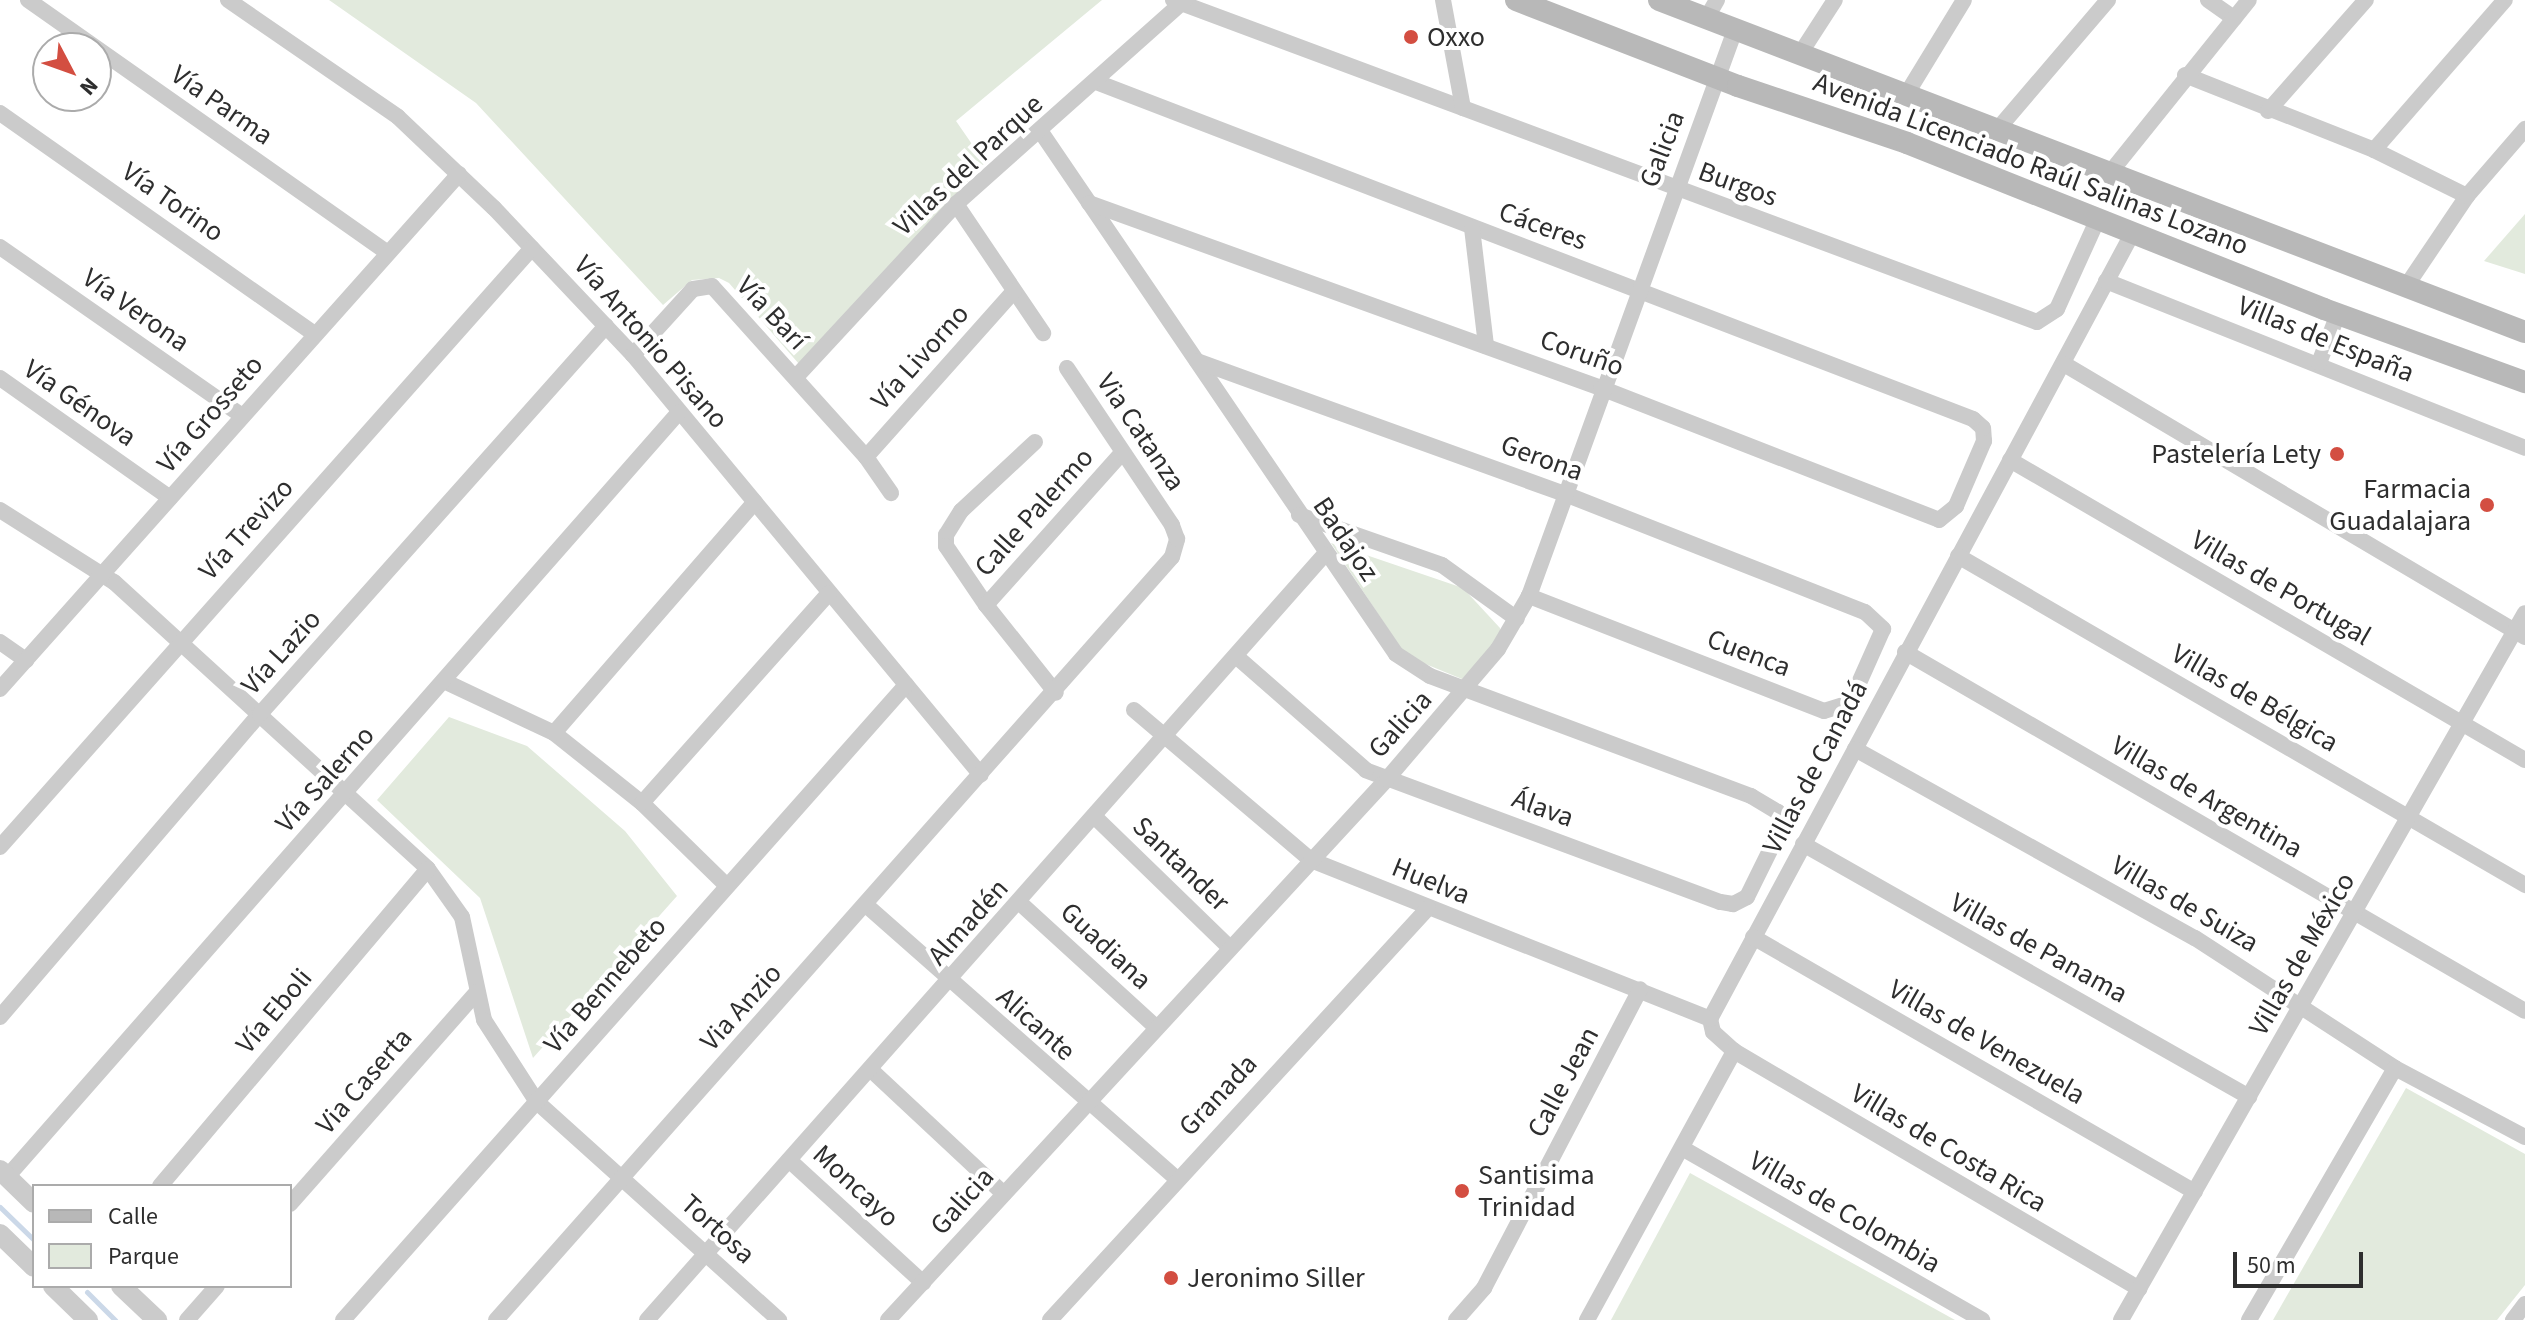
<!DOCTYPE html>
<meta charset="utf-8">
<style>
body{margin:0}
#map{position:relative;width:2525px;height:1320px;overflow:hidden;background:#fff;font-family:"Source Sans 3",sans-serif}
div>[style]{position:absolute}
.green>*{inset:0;background:#e2eadd}
.stream>*{height:5px;margin:-2.5px;padding:0 2.5px;transform-origin:2.5px;border-radius:2.5px;background:#cbd8e8}
.minor>*{height:16px;margin:-8px;padding:0 8px;transform-origin:8px;border-radius:8px;background:#cbcbcb}
.tertiary>*{height:20px;margin:-10px;padding:0 10px;transform-origin:10px;border-radius:10px;background:#cbcbcb}
.secondary>*{height:22px;margin:-11px;padding:0 11px;transform-origin:11px;border-radius:11px;background:#b8b8b8}
.dots>*{width:22px;height:22px;translate:-50% -50%;box-sizing:border-box;border:4px solid #fff;border-radius:50%}
span{translate:-50% -50%;white-space:nowrap;text-align:center;line-height:1.15;-webkit-text-stroke:8px #fff;paint-order:stroke}
.poi-label{font-size:28px;color:#2e2e2e}
.left{translate:0 -50%;text-align:left}
.right{translate:-100% -50%;text-align:right}
.street-label{font-size:28px;color:#2e2e2e}
.legend{position:absolute;left:32px;top:1184px;width:260px;height:104px;box-sizing:border-box;background:#fff;border:2px solid #ababab;margin:0;padding:10px 14px;list-style:none;font-size:24px;color:#2e2e2e}
.legend li{display:flex;align-items:center;gap:16px;height:40px}
.legend b{width:40px;border:2px solid #ababab}
.north{position:absolute;left:32px;top:32px;width:80px;height:80px;box-sizing:border-box;background:#fff;border:2px solid #ababab;border-radius:50%;rotate:131deg;font-size:22px;font-weight:700;line-height:32px;text-align:center;color:#2e2e2e}
.north::after{content:'';display:block;margin:auto;width:28px;height:36px;background:#d34e41;clip-path:polygon(50% 0,100% 100%,50% 72%,0 100%)}
.scale{position:absolute;left:2233px;top:1252px;width:130px;height:36px;box-sizing:border-box;border:4px solid #2e2e2e;border-top:0;padding-left:10px;font-size:24px;line-height:28px;white-space:nowrap;color:#2e2e2e;-webkit-text-stroke:6px #fff;paint-order:stroke}
</style>
<div id="map">
<div class="green">
<div style="clip-path:polygon(329px 0,1102px 0,956px 121px,985px 163px,799px 364px,729px 283px,719px 278px,692px 280px,663px 305px,476px 103px)"></div>
<div style="clip-path:polygon(2525px 214px,2525px 274px,2484px 261px)"></div>
<div style="clip-path:polygon(1331px 543px,1463px 588px,1500px 628px,1501px 637px,1462px 679px,1406px 656px)"></div>
<div style="clip-path:polygon(449px 717px,527px 746px,625px 831px,677px 896px,533px 1058px,480px 898px,377px 800px)"></div>
<div style="clip-path:polygon(2406px 1088px,2525px 1154px,2525px 1285px,2497px 1320px,2273px 1320px)"></div>
<div style="clip-path:polygon(1690px 1173px,1955px 1320px,1611px 1320px)"></div>
</div>
<div class="stream">
<div style="left:0;top:1207px;width:47px;rotate:44.1deg"></div>
<div style="left:87px;top:1292px;width:40px;rotate:45deg"></div>
</div>
<div class="minor">
<div style="left:28px;top:0;width:439px;rotate:35.1deg"></div>
<div style="left:228px;top:0;width:206px;rotate:34.5deg"></div>
<div style="left:398px;top:117px;width:132px;rotate:43.5deg"></div>
<div style="left:494px;top:208px;width:202px;rotate:46.6deg"></div>
<div style="left:633px;top:355px;width:545px;rotate:50.36deg"></div>
<div style="left:1173px;top:0;width:922px;rotate:20.44deg"></div>
<div style="left:2037px;top:322px;width:24px;rotate:-33deg"></div>
<div style="left:2057px;top:309px;width:97px;rotate:-65.6deg"></div>
<div style="left:1443px;top:0;width:110px;rotate:79.5deg"></div>
<div style="left:2208px;top:0;width:32px;rotate:35deg"></div>
<div style="left:1706px;top:19px;width:22px;rotate:-60deg"></div>
<div style="left:1800px;top:54px;width:64px;rotate:-57.1deg"></div>
<div style="left:2185px;top:75px;width:203px;rotate:21.6deg"></div>
<div style="left:2374px;top:150px;width:104px;rotate:26.3deg"></div>
<div style="left:1906px;top:95px;width:111px;rotate:-58.6deg"></div>
<div style="left:2268px;top:111px;width:148px;rotate:-48.6deg"></div>
<div style="left:0;top:113px;width:385px;rotate:35.1deg"></div>
<div style="left:1997px;top:130px;width:171px;rotate:-49.5deg"></div>
<div style="left:1041px;top:132px;width:631px;rotate:55.78deg"></div>
<div style="left:1396px;top:654px;width:40px;rotate:32.9deg"></div>
<div style="left:1430px;top:676px;width:343px;rotate:20.5deg"></div>
<div style="left:1751px;top:796px;width:31px;rotate:31deg"></div>
<div style="left:1778px;top:812px;width:16px;rotate:79deg"></div>
<div style="left:1781px;top:828px;width:77px;rotate:116.2deg"></div>
<div style="left:1747px;top:897px;width:16px;rotate:153deg"></div>
<div style="left:1733px;top:904px;width:13px;rotate:-171deg"></div>
<div style="left:1720px;top:902px;width:378px;rotate:-159.6deg"></div>
<div style="left:1366px;top:770px;width:173px;rotate:-138.8deg"></div>
<div style="left:2374px;top:150px;width:199px;rotate:-48.9deg"></div>
<div style="left:2109px;top:174px;width:223px;rotate:-51.2deg"></div>
<div style="left:1089px;top:203px;width:544px;rotate:19.87deg"></div>
<div style="left:1601px;top:388px;width:363px;rotate:21.3deg"></div>
<div style="left:1939px;top:520px;width:22px;rotate:-39deg"></div>
<div style="left:1956px;top:506px;width:71px;rotate:-66.7deg"></div>
<div style="left:1984px;top:441px;width:13px;rotate:-94deg"></div>
<div style="left:1983px;top:428px;width:13px;rotate:-138deg"></div>
<div style="left:1973px;top:419px;width:940px;rotate:-158.98deg"></div>
<div style="left:956px;top:204px;width:156px;rotate:56deg"></div>
<div style="left:1472px;top:228px;width:119px;rotate:83.2deg"></div>
<div style="left:2132px;top:234px;width:891px;rotate:118.26deg"></div>
<div style="left:1710px;top:1019px;width:13px;rotate:77deg"></div>
<div style="left:1713px;top:1032px;width:28px;rotate:42deg"></div>
<div style="left:1734px;top:1051px;width:470px;rotate:30.4deg"></div>
<div style="left:0;top:247px;width:295px;rotate:34.9deg"></div>
<div style="left:2106px;top:281px;width:451px;rotate:21.7deg"></div>
<div style="left:2405px;top:288px;width:111px;rotate:-56deg"></div>
<div style="left:2467px;top:196px;width:89px;rotate:-49.1deg"></div>
<div style="left:633px;top:355px;width:89px;rotate:-47.7deg"></div>
<div style="left:693px;top:289px;width:19px;rotate:-9deg"></div>
<div style="left:712px;top:286px;width:230px;rotate:48deg"></div>
<div style="left:866px;top:457px;width:44px;rotate:55.2deg"></div>
<div style="left:1197px;top:361px;width:391px;rotate:19.9deg"></div>
<div style="left:1565px;top:494px;width:322px;rotate:21.5deg"></div>
<div style="left:1865px;top:612px;width:25px;rotate:43deg"></div>
<div style="left:1883px;top:629px;width:81px;rotate:114deg"></div>
<div style="left:1850px;top:703px;width:27px;rotate:163deg"></div>
<div style="left:1824px;top:711px;width:317px;rotate:-158.7deg"></div>
<div style="left:2319px;top:363px;width:53px;rotate:-68.8deg"></div>
<div style="left:2064px;top:364px;width:536px;rotate:30.63deg"></div>
<div style="left:796px;top:377px;width:236px;rotate:-47.2deg"></div>
<div style="left:956px;top:204px;width:307px;rotate:-41.7deg"></div>
<div style="left:0;top:378px;width:208px;rotate:35.2deg"></div>
<div style="left:1035px;top:442px;width:101px;rotate:137deg"></div>
<div style="left:961px;top:511px;width:28px;rotate:122deg"></div>
<div style="left:946px;top:535px;width:11px;rotate:90deg"></div>
<div style="left:946px;top:546px;width:71px;rotate:55.9deg"></div>
<div style="left:986px;top:605px;width:112px;rotate:51.5deg"></div>
<div style="left:866px;top:457px;width:222px;rotate:-48.3deg"></div>
<div style="left:2010px;top:460px;width:596px;rotate:30.22deg"></div>
<div style="left:0;top:510px;width:135px;rotate:32.3deg"></div>
<div style="left:114px;top:582px;width:425px;rotate:42.4deg"></div>
<div style="left:428px;top:869px;width:59px;rotate:54.7deg"></div>
<div style="left:462px;top:917px;width:105px;rotate:77.9deg"></div>
<div style="left:484px;top:1020px;width:98px;rotate:57.1deg"></div>
<div style="left:537px;top:1102px;width:326px;rotate:42deg"></div>
<div style="left:1299px;top:515px;width:151px;rotate:19.3deg"></div>
<div style="left:1442px;top:565px;width:92px;rotate:35.8deg"></div>
<div style="left:1958px;top:556px;width:656px;rotate:30.12deg"></div>
<div style="left:986px;top:605px;width:204px;rotate:-48.2deg"></div>
<div style="left:0;top:642px;width:32px;rotate:35deg"></div>
<div style="left:1905px;top:652px;width:716px;rotate:30.07deg"></div>
<div style="left:446px;top:682px;width:119px;rotate:25.3deg"></div>
<div style="left:554px;top:733px;width:112px;rotate:38.5deg"></div>
<div style="left:642px;top:803px;width:119px;rotate:44.3deg"></div>
<div style="left:0;top:689px;width:690px;rotate:-48.29deg"></div>
<div style="left:1134px;top:710px;width:232px;rotate:40.3deg"></div>
<div style="left:1311px;top:860px;width:430px;rotate:21.7deg"></div>
<div style="left:554px;top:733px;width:306px;rotate:-49deg"></div>
<div style="left:1855px;top:749px;width:389px;rotate:29.1deg"></div>
<div style="left:2195px;top:938px;width:239px;rotate:33deg"></div>
<div style="left:2395px;top:1068px;width:147px;rotate:28deg"></div>
<div style="left:642px;top:803px;width:281px;rotate:-48.3deg"></div>
<div style="left:1096px;top:818px;width:187px;rotate:44.1deg"></div>
<div style="left:1803px;top:844px;width:513px;rotate:29.56deg"></div>
<div style="left:0;top:847px;width:801px;rotate:-48.39deg"></div>
<div style="left:1020px;top:903px;width:185px;rotate:42.4deg"></div>
<div style="left:866px;top:905px;width:413px;rotate:41.4deg"></div>
<div style="left:1753px;top:937px;width:510px;rotate:29.98deg"></div>
<div style="left:0;top:1017px;width:399px;rotate:-49.4deg"></div>
<div style="left:260px;top:714px;width:520px;rotate:-48.27deg"></div>
<div style="left:870px;top:1069px;width:183px;rotate:43deg"></div>
<div style="left:1682px;top:1148px;width:346px;rotate:29.8deg"></div>
<div style="left:789px;top:1160px;width:182px;rotate:42.5deg"></div>
<div style="left:7px;top:1177px;width:1018px;rotate:-48.7deg"></div>
<div style="left:160px;top:1186px;width:415px;rotate:-49.8deg"></div>
<div style="left:290px;top:1204px;width:283px;rotate:-48.6deg"></div>
<div style="left:187px;top:1320px;width:45px;rotate:-48.6deg"></div>
<div style="left:343px;top:1320px;width:849px;rotate:-48.44deg"></div>
<div style="left:496px;top:1320px;width:1019px;rotate:-48.46deg"></div>
<div style="left:1172px;top:557px;width:19px;rotate:-74deg"></div>
<div style="left:1177px;top:539px;width:15px;rotate:-110deg"></div>
<div style="left:1172px;top:525px;width:189px;rotate:-123.8deg"></div>
<div style="left:647px;top:1320px;width:1022px;rotate:-48.49deg"></div>
<div style="left:888px;top:1320px;width:736px;rotate:-47.31deg"></div>
<div style="left:1387px;top:779px;width:171px;rotate:-49.5deg"></div>
<div style="left:1498px;top:649px;width:61px;rotate:-59.7deg"></div>
<div style="left:1529px;top:596px;width:602px;rotate:-70deg"></div>
<div style="left:1050px;top:1320px;width:559px;rotate:-47.46deg"></div>
<div style="left:1456px;top:1320px;width:43px;rotate:-48.8deg"></div>
<div style="left:1484px;top:1288px;width:337px;rotate:-62.4deg"></div>
<div style="left:1587px;top:1320px;width:307px;rotate:-61.3deg"></div>
<div style="left:2121px;top:1320px;width:814px;rotate:-60.26deg"></div>
<div style="left:2249px;top:1320px;width:291px;rotate:-59.9deg"></div>
<div style="left:2513px;top:1320px;width:20px;rotate:-53deg"></div>
</div>
<div class="tertiary">
<div style="left:0;top:1170px;width:47px;rotate:44.1deg"></div>
<div style="left:0;top:1234px;width:47px;rotate:44.1deg"></div>
<div style="left:53px;top:1286px;width:49px;rotate:44.2deg"></div>
<div style="left:121px;top:1286px;width:50px;rotate:43.4deg"></div>
</div>
<div class="secondary">
<div style="left:1516px;top:0;width:238px;rotate:21.2deg"></div>
<div style="left:1738px;top:86px;width:178px;rotate:18.6deg"></div>
<div style="left:1907px;top:143px;width:449px;rotate:21.7deg"></div>
<div style="left:2324px;top:309px;width:214px;rotate:20deg"></div>
<div style="left:1659px;top:0;width:927px;rotate:20.98deg"></div>
</div>
<div class="dots">
<div style="left:1411px;top:37px;background:#d34e41"></div>
<div style="left:2337px;top:454px;background:#d34e41"></div>
<div style="left:2487px;top:505px;background:#d34e41"></div>
<div style="left:1462px;top:1191px;background:#d34e41"></div>
<div style="left:1171px;top:1278px;background:#d34e41"></div>
</div>
<div class="poi-label">
<span class="left" style="left:1427px;top:37px">Oxxo</span>
<span class="right" style="left:2321px;top:454px">Pastelería Lety</span>
<span class="right" style="left:2471px;top:505px">Farmacia<br>Guadalajara</span>
<span class="left" style="left:1478px;top:1191px">Santisima<br>Trinidad</span>
<span class="left" style="left:1187px;top:1278px">Jeronimo Siller</span>
</div>
<div class="street-label">
<span style="left:222px;top:105px;rotate:35deg">Vía Parma</span>
<span style="left:1662px;top:149px;rotate:-69deg">Galicia</span>
<span style="left:2031px;top:164px;rotate:21deg">Avenida Licenciado Raúl Salinas Lozano</span>
<span style="left:968px;top:165px;rotate:-43deg">Villas del Parque</span>
<span style="left:1738px;top:184px;rotate:20deg">Burgos</span>
<span style="left:173px;top:202px;rotate:35deg">Vía Torino</span>
<span style="left:1543px;top:226px;rotate:20deg">Cáceres</span>
<span style="left:136px;top:310px;rotate:35deg">Vía Verona</span>
<span style="left:772px;top:313px;rotate:47deg">Vía Barí</span>
<span style="left:2326px;top:339px;rotate:22deg">Villas de España</span>
<span style="left:651px;top:342px;rotate:49deg">Vía Antonio Pisano</span>
<span style="left:1582px;top:353px;rotate:20deg">Coruño</span>
<span style="left:920px;top:357px;rotate:-48deg">Vía Livorno</span>
<span style="left:80px;top:403px;rotate:35deg">Vía Génova</span>
<span style="left:210px;top:414px;rotate:-49deg">Vía Grosseto</span>
<span style="left:1141px;top:432px;rotate:56deg">Via Catanza</span>
<span style="left:1542px;top:458px;rotate:20deg">Gerona</span>
<span style="left:1034px;top:512px;rotate:-48deg">Calle Palermo</span>
<span style="left:246px;top:529px;rotate:-48deg">Vía Trevizo</span>
<span style="left:1346px;top:539px;rotate:56deg">Badajoz</span>
<span style="left:2281px;top:588px;rotate:30deg">Villas de Portugal</span>
<span style="left:281px;top:652px;rotate:-48deg">Vía Lazio</span>
<span style="left:1749px;top:653px;rotate:21deg">Cuenca</span>
<span style="left:2255px;top:698px;rotate:30deg">Villas de Bélgica</span>
<span style="left:1400px;top:724px;rotate:-48deg">Galicia</span>
<span style="left:1815px;top:767px;rotate:-62deg">Villas de Canadá</span>
<span style="left:325px;top:779px;rotate:-48deg">Vía Salerno</span>
<span style="left:2207px;top:797px;rotate:30deg">Villas de Argentina</span>
<span style="left:1543px;top:808px;rotate:20deg">Álava</span>
<span style="left:1181px;top:864px;rotate:44deg">Santander</span>
<span style="left:1431px;top:881px;rotate:22deg">Huelva</span>
<span style="left:2185px;top:904px;rotate:30deg">Villas de Suiza</span>
<span style="left:968px;top:922px;rotate:-48deg">Almadén</span>
<span style="left:1106px;top:946px;rotate:43deg">Guadiana</span>
<span style="left:2039px;top:948px;rotate:29deg">Villas de Panama</span>
<span style="left:2302px;top:954px;rotate:-60deg">Villas de México</span>
<span style="left:605px;top:985px;rotate:-49deg">Vía Bennebeto</span>
<span style="left:741px;top:1007px;rotate:-48deg">Via Anzio</span>
<span style="left:274px;top:1011px;rotate:-50deg">Vía Eboli</span>
<span style="left:1036px;top:1024px;rotate:42deg">Alicante</span>
<span style="left:1987px;top:1042px;rotate:30deg">Villas de Venezuela</span>
<span style="left:364px;top:1081px;rotate:-49deg">Via Caserta</span>
<span style="left:1563px;top:1082px;rotate:-62deg">Calle Jean</span>
<span style="left:1218px;top:1095px;rotate:-47deg">Granada</span>
<span style="left:1949px;top:1148px;rotate:31deg">Villas de Costa Rica</span>
<span style="left:856px;top:1186px;rotate:43deg">Moncayo</span>
<span style="left:962px;top:1201px;rotate:-48deg">Galicia</span>
<span style="left:1845px;top:1212px;rotate:30deg">Villas de Colombia</span>
<span style="left:718px;top:1229px;rotate:42deg">Tortosa</span>
</div>
<ul class="legend">
<li><b style="height:10px;background:#b8b8b8"></b>Calle</li>
<li><b style="height:22px;background:#e2eadd"></b>Parque</li>
</ul>
<div class="north">N</div>
<div class="scale">50 m</div>
</div>
